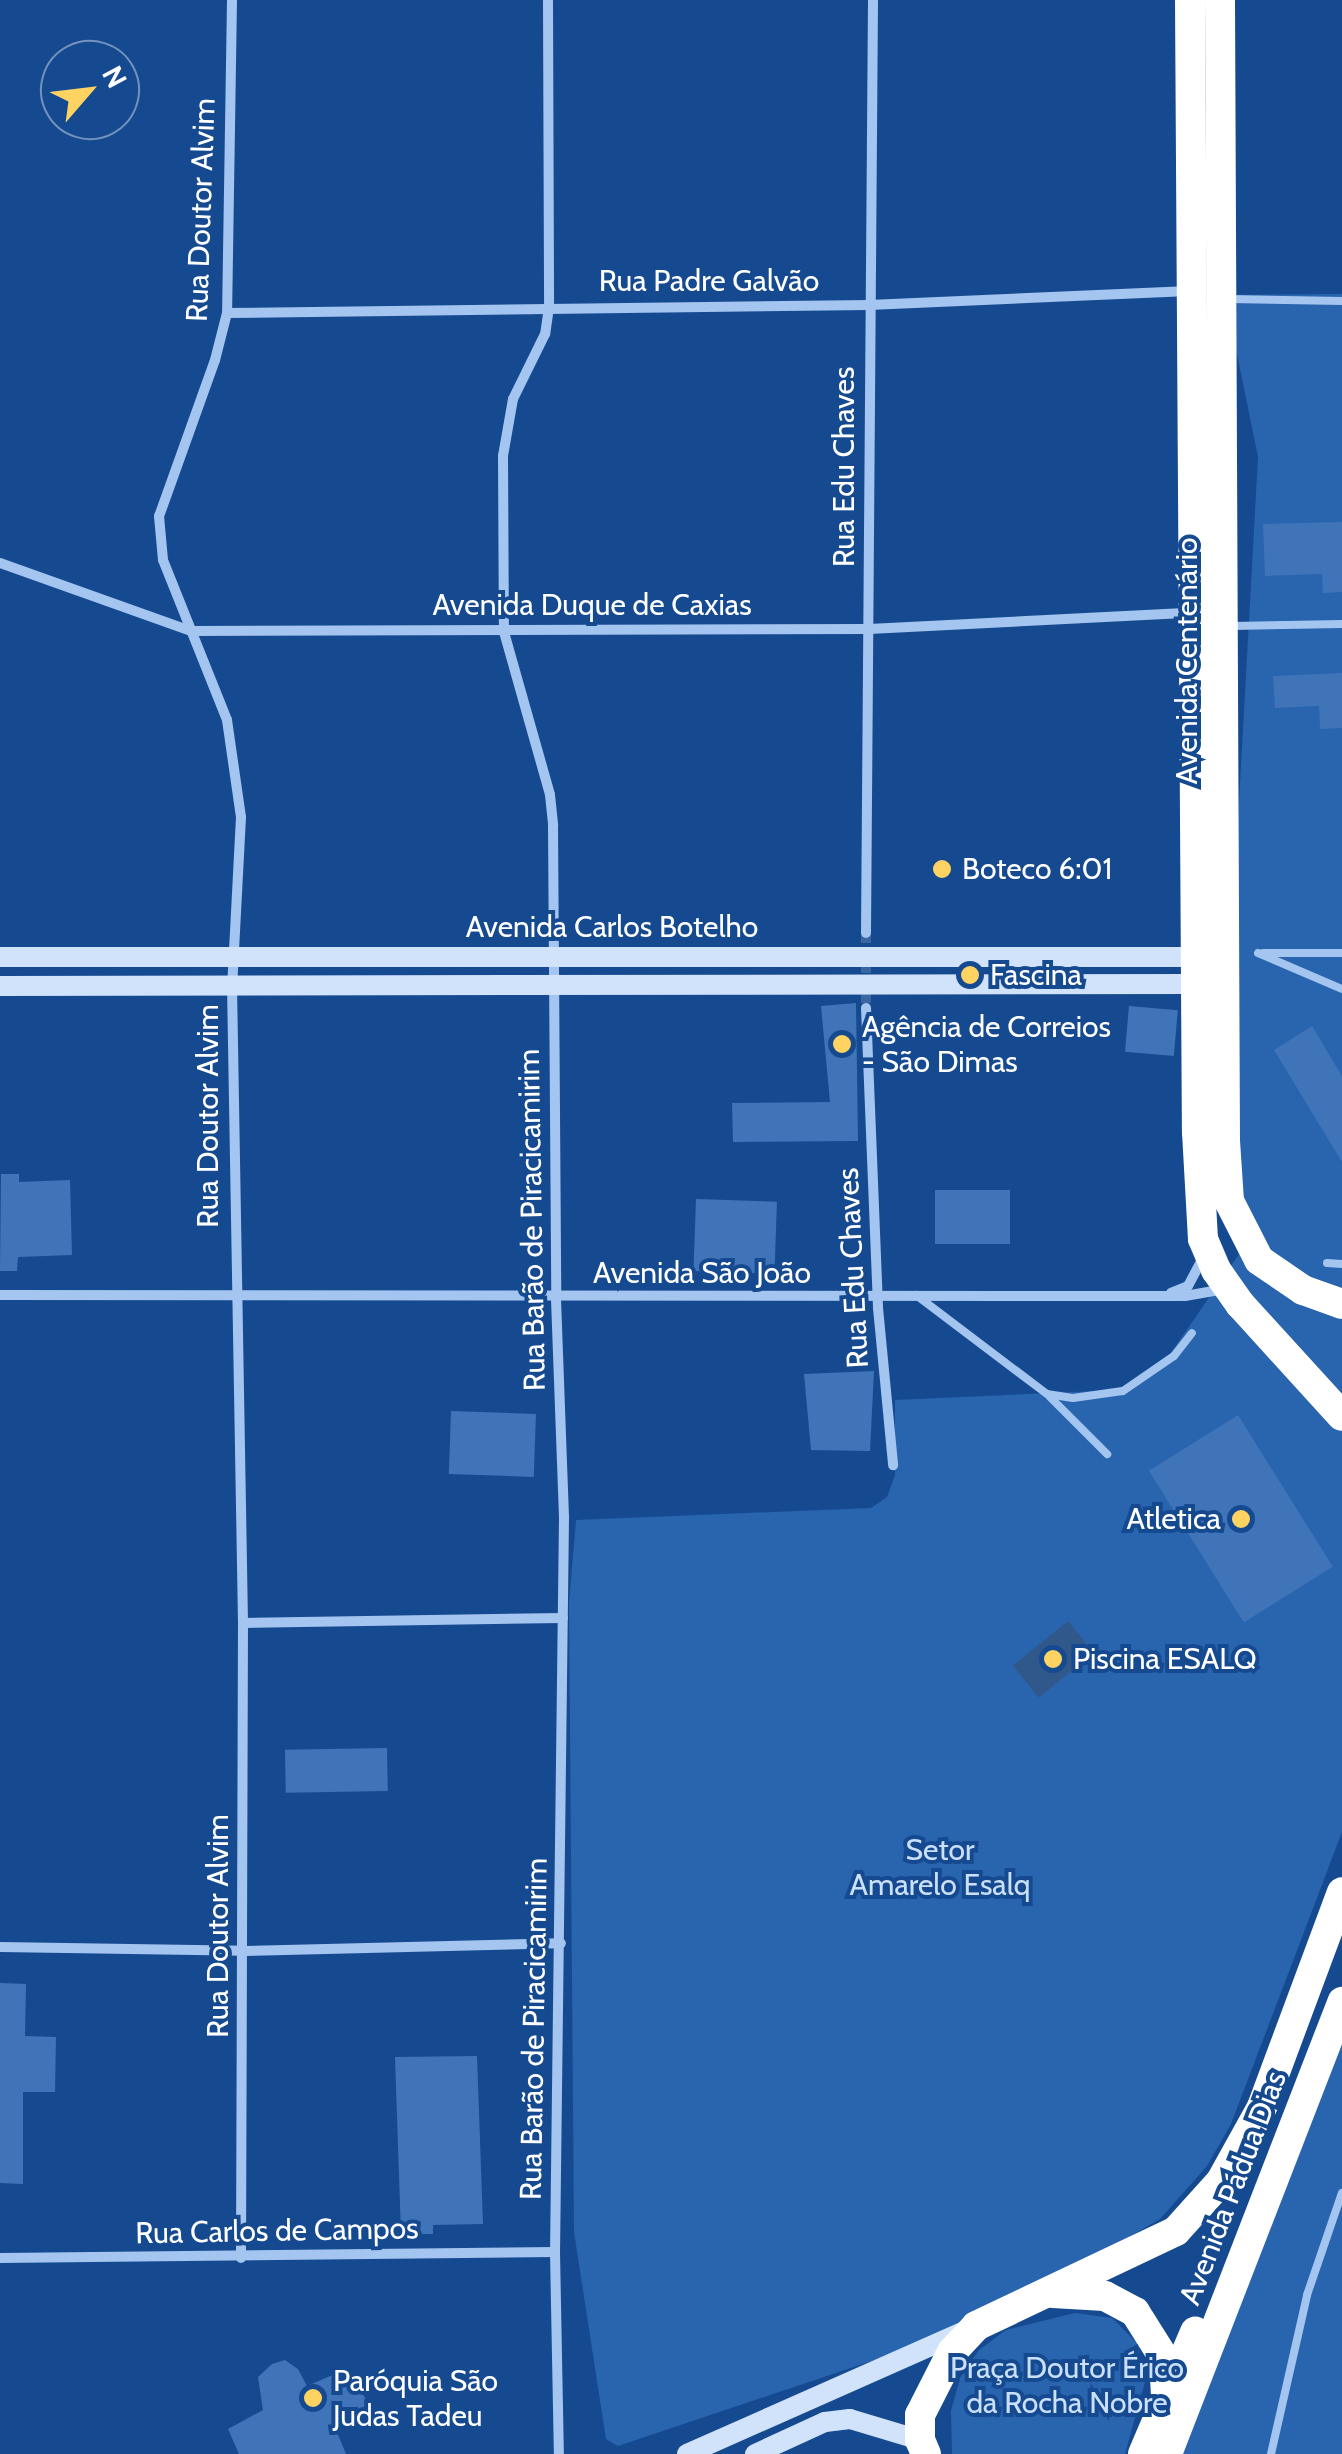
<!DOCTYPE html>
<meta charset="utf-8">
<style>
body{margin:0}
#map{position:relative;width:1342px;height:2454px;overflow:hidden;background:#164a90;font-family:Cabin,sans-serif}
div>[style]{position:absolute}
.green>*{inset:0;background:#2964ae}
.water>*{inset:0;background:#31588b;transform-origin:0 0}
.building>*{inset:0;background:#3f74b9;transform-origin:0 0}
.street-tunnel>*{height:10px;margin-top:-5px;transform-origin:0;background:repeating-linear-gradient(90deg,#3965a1 0 10px,transparent 0 15px)}
.lane>*{height:8px;margin:-4px;padding:0 4px;transform-origin:4px;border-radius:4px;background:#a3c5f0}
.street>*{height:10px;margin:-5px;padding:0 5px;transform-origin:5px;border-radius:5px;background:#a3c5f0}
.secondary>*{height:20px;margin:-10px;padding:0 10px;transform-origin:10px;border-radius:10px;background:#d1e3fb}
.highway>*{height:30px;margin:-15px;padding:0 15px;transform-origin:15px;border-radius:15px;background:#fff}
.dots>*{width:28px;height:28px;translate:-50% -50%;box-sizing:border-box;border:5px solid #164a90;border-radius:50%}
span{translate:-50% -50%;white-space:nowrap;text-align:center;line-height:1.15;-webkit-text-stroke:8px #164a90;paint-order:stroke}
.street-label{font-size:30px;color:#fff}
.poi-label{font-size:30px;color:#fff}
.left{translate:0 -50%;text-align:left}
.right{translate:-100% -50%;text-align:right}
.park-label{font-size:30px;color:#cae0fb}
.north{position:absolute;left:40px;top:40px;width:100px;height:100px;box-sizing:border-box;background:#164a90;border:2px solid #7392bc;border-radius:50%;rotate:62deg;font-size:28px;font-weight:700;line-height:40px;text-align:center;color:#fff}
.north::after{content:'';display:block;margin:auto;width:35px;height:45px;background:#ffd362;clip-path:polygon(50% 0,100% 100%,50% 72%,0 100%)}
</style>
<div id="map">
<div class="green">
<div style="clip-path:polygon(1342px 294px,1342px 1832px,1231px 2124px,1207px 2166px,1160px 2219px,976px 2326px,618px 2446px,606px 2439px,574px 2232px,569px 1603px,576px 1520px,871px 1508px,887px 1497px,895px 1475px,895px 1400px,1120px 1390px,1168px 1357px,1246px 1244px,1238px 1227px,1232px 929px,1258px 457px,1225px 295px)"></div>
<div style="clip-path:polygon(1342px 2011px,1342px 2454px,1169px 2454px)"></div>
<div style="clip-path:polygon(1075px 2313px,1112px 2318px,1137px 2343px,1145px 2382px,1125px 2454px,952px 2454px,951px 2411px,960px 2378px,979px 2350px,1006px 2330px)"></div>
</div>
<div class="water">
<div style="left:1068px;top:1621px;width:41px;height:71px;rotate:51deg"></div>
</div>
<div class="building">
<div style="clip-path:polygon(1342px 522px,1342px 592px,1323px 593px,1322px 574px,1265px 576px,1263px 524px)"></div>
<div style="clip-path:polygon(1342px 673px,1342px 728px,1320px 729px,1319px 706px,1275px 708px,1273px 676px)"></div>
<div style="clip-path:polygon(856px 1003px,858px 1141px,733px 1142px,732px 1103px,830px 1102px,821px 1006px)"></div>
<div style="left:1129px;top:1006px;width:49px;height:46px;rotate:5deg"></div>
<div style="clip-path:polygon(1312px 1026px,1342px 1076px,1342px 1162px,1274px 1050px)"></div>
<div style="clip-path:polygon(1px 1174px,19px 1174px,19px 1182px,70px 1180px,72px 1255px,18px 1257px,17px 1271px,0 1271px)"></div>
<div style="left:935px;top:1190px;width:75px;height:54px"></div>
<div style="left:696px;top:1199px;width:81px;height:72px;rotate:2deg"></div>
<div style="clip-path:polygon(874px 1371px,870px 1451px,811px 1450px,804px 1374px)"></div>
<div style="left:451px;top:1411px;width:85px;height:63px;rotate:2deg"></div>
<div style="left:1238px;top:1415px;width:179px;height:105px;rotate:58deg"></div>
<div style="left:387px;top:1748px;width:43px;height:102px;rotate:89deg"></div>
<div style="clip-path:polygon(0 1983px,26px 1984px,25px 2036px,56px 2037px,55px 2092px,23px 2092px,23px 2184px,0 2183px)"></div>
<div style="clip-path:polygon(477px 2056px,483px 2224px,433px 2225px,433px 2234px,401px 2234px,395px 2057px)"></div>
<div style="clip-path:polygon(285px 2360px,298px 2369px,307px 2386px,349px 2368px,371px 2409px,336px 2430px,346px 2454px,239px 2454px,228px 2429px,263px 2410px,258px 2377px,272px 2364px)"></div>
</div>
<div class="street-tunnel">
<div style="left:866px;top:933px;width:75px;rotate:90deg"></div>
</div>
<div class="lane">
<div style="left:1229px;top:299px;width:113px;rotate:1deg"></div>
<div style="left:1232px;top:626px;width:110px;rotate:-1deg"></div>
<div style="left:1258px;top:953px;width:91px;rotate:23.2deg"></div>
<div style="left:1263px;top:953px;width:79px"></div>
<div style="left:1327px;top:1263px;width:15px;rotate:4deg"></div>
<div style="left:916px;top:1295px;width:164px;rotate:37.1deg"></div>
<div style="left:1047px;top:1394px;width:26px;rotate:9deg"></div>
<div style="left:1073px;top:1398px;width:50px;rotate:-8deg"></div>
<div style="left:1123px;top:1391px;width:62px;rotate:-34.5deg"></div>
<div style="left:1174px;top:1356px;width:29px;rotate:-52deg"></div>
<div style="left:1050px;top:1397px;width:81px;rotate:45deg"></div>
<div style="left:1271px;top:2454px;width:163px;rotate:-77.2deg"></div>
<div style="left:1307px;top:2295px;width:108px;rotate:-71.1deg"></div>
</div>
<div class="street">
<div style="left:232px;top:0;width:313px;rotate:90.9deg"></div>
<div style="left:227px;top:313px;width:49px;rotate:104.3deg"></div>
<div style="left:215px;top:360px;width:166px;rotate:109.7deg"></div>
<div style="left:159px;top:516px;width:44px;rotate:84.8deg"></div>
<div style="left:163px;top:560px;width:172px;rotate:68.2deg"></div>
<div style="left:227px;top:720px;width:98px;rotate:81.8deg"></div>
<div style="left:241px;top:817px;width:169px;rotate:93deg"></div>
<div style="left:232px;top:986px;width:637px;rotate:89.01deg"></div>
<div style="left:243px;top:1623px;width:635px;rotate:90.18deg"></div>
<div style="left:548px;top:0;width:307px;rotate:89.8deg"></div>
<div style="left:549px;top:307px;width:27px;rotate:98deg"></div>
<div style="left:545px;top:334px;width:72px;rotate:116.2deg"></div>
<div style="left:513px;top:399px;width:58px;rotate:100deg"></div>
<div style="left:503px;top:456px;width:176px;rotate:89.7deg"></div>
<div style="left:504px;top:632px;width:169px;rotate:74.2deg"></div>
<div style="left:550px;top:795px;width:31px;rotate:84deg"></div>
<div style="left:553px;top:826px;width:473px;rotate:89.6deg"></div>
<div style="left:556px;top:1299px;width:218px;rotate:87.9deg"></div>
<div style="left:564px;top:1517px;width:735px;rotate:90.7deg"></div>
<div style="left:555px;top:2252px;width:202px;rotate:88.9deg"></div>
<div style="left:227px;top:313px;width:642px;rotate:-0.71deg"></div>
<div style="left:869px;top:305px;width:321px;rotate:-2.5deg"></div>
<div style="left:0;top:563px;width:203px;rotate:19.6deg"></div>
<div style="left:191px;top:631px;width:678px;rotate:-0.17deg"></div>
<div style="left:869px;top:629px;width:321px;rotate:-2.9deg"></div>
<div style="left:866px;top:933px;width:933px;rotate:-89.57deg"></div>
<div style="left:866px;top:1008px;width:300px;rotate:87.7deg"></div>
<div style="left:878px;top:1308px;width:158px;rotate:84.5deg"></div>
<div style="left:1171px;top:1293px;width:18px;rotate:-22deg"></div>
<div style="left:1188px;top:1286px;width:34px;rotate:-62deg"></div>
<div style="left:0;top:1295px;width:1185px;rotate:0.05deg"></div>
<div style="left:1185px;top:1296px;width:39px;rotate:-10deg"></div>
<div style="left:243px;top:1623px;width:320px;rotate:-0.9deg"></div>
<div style="left:0;top:1947px;width:244px;rotate:0.9deg"></div>
<div style="left:244px;top:1951px;width:317px;rotate:-1.4deg"></div>
<div style="left:0;top:2258px;width:555px;rotate:-0.62deg"></div>
</div>
<div class="secondary">
<div style="left:0;top:957px;width:1208px"></div>
<div style="left:0;top:986px;width:1196px;rotate:-0.1deg"></div>
<div style="left:687px;top:2454px;width:304px;rotate:-23.9deg"></div>
<div style="left:755px;top:2454px;width:77px;rotate:-24.6deg"></div>
<div style="left:825px;top:2422px;width:25px;rotate:-7deg"></div>
<div style="left:850px;top:2419px;width:73px;rotate:16.7deg"></div>
</div>
<div class="highway">
<div style="left:1190px;top:0;width:1132px;rotate:89.65deg"></div>
<div style="left:1197px;top:1132px;width:107px;rotate:86.8deg"></div>
<div style="left:1203px;top:1239px;width:34px;rotate:67deg"></div>
<div style="left:1216px;top:1270px;width:42px;rotate:54.8deg"></div>
<div style="left:1240px;top:1304px;width:151px;rotate:47.7deg"></div>
<div style="left:1220px;top:0;width:1141px;rotate:89.75deg"></div>
<div style="left:1225px;top:1141px;width:60px;rotate:86.2deg"></div>
<div style="left:1229px;top:1201px;width:66px;rotate:63deg"></div>
<div style="left:1259px;top:1260px;width:53px;rotate:34.3deg"></div>
<div style="left:1303px;top:1290px;width:41px;rotate:19.7deg"></div>
<div style="left:1053px;top:2293px;width:52px;rotate:3.3deg"></div>
<div style="left:1105px;top:2296px;width:34px;rotate:28deg"></div>
<div style="left:1135px;top:2312px;width:54px;rotate:57.8deg"></div>
<div style="left:1164px;top:2358px;width:37px;rotate:87deg"></div>
<div style="left:926px;top:2454px;width:15px;rotate:-113deg"></div>
<div style="left:920px;top:2440px;width:25px;rotate:-90deg"></div>
<div style="left:920px;top:2415px;width:71px;rotate:-63.1deg"></div>
<div style="left:952px;top:2352px;width:35px;rotate:-47deg"></div>
<div style="left:976px;top:2326px;width:221px;rotate:-25.4deg"></div>
<div style="left:1176px;top:2231px;width:67px;rotate:-48deg"></div>
<div style="left:1221px;top:2181px;width:85px;rotate:-61deg"></div>
<div style="left:1262px;top:2107px;width:229px;rotate:-69.6deg"></div>
<div style="left:1143px;top:2454px;width:133px;rotate:-66.9deg"></div>
<div style="left:1167px;top:2454px;width:485px;rotate:-68.8deg"></div>
</div>
<div class="dots">
<div style="left:942px;top:869px;background:#ffd362"></div>
<div style="left:970px;top:975px;background:#ffd362"></div>
<div style="left:842px;top:1044px;background:#ffd362"></div>
<div style="left:1241px;top:1519px;background:#ffd362"></div>
<div style="left:1053px;top:1659px;background:#ffd362"></div>
<div style="left:313px;top:2398px;background:#ffd362"></div>
</div>
<div class="street-label">
<span style="left:201px;top:210px;rotate:-88deg">Rua Doutor Alvim</span>
<span style="left:709px;top:281px">Rua Padre Galvão</span>
<span style="left:844px;top:467px;rotate:-90deg">Rua Edu Chaves</span>
<span style="left:592px;top:605px">Avenida Duque de Caxias</span>
<span style="left:1187px;top:661px;rotate:-90deg">Avenida Centenário</span>
<span style="left:612px;top:927px">Avenida Carlos Botelho</span>
<span style="left:208px;top:1116px;rotate:-90deg">Rua Doutor Alvim</span>
<span style="left:532px;top:1220px;rotate:-91deg">Rua Barão de Piracicamirim</span>
<span style="left:853px;top:1268px;rotate:-93deg">Rua Edu Chaves</span>
<span style="left:702px;top:1273px">Avenida São João</span>
<span style="left:218px;top:1926px;rotate:-90deg">Rua Doutor Alvim</span>
<span style="left:534px;top:2029px;rotate:-89deg">Rua Barão de Piracicamirim</span>
<span style="left:1233px;top:2188px;rotate:-69deg">Avenida Pádua Dias</span>
<span style="left:277px;top:2231px;rotate:-1deg">Rua Carlos de Campos</span>
</div>
<div class="poi-label">
<span class="left" style="left:962px;top:869px">Boteco 6:01</span>
<span class="left" style="left:990px;top:975px">Fascina</span>
<span class="left" style="left:862px;top:1044px">Agência de Correios<br>- São Dimas</span>
<span class="right" style="left:1221px;top:1519px">Atletica</span>
<span class="left" style="left:1073px;top:1659px">Piscina ESALQ</span>
<span class="left" style="left:333px;top:2398px">Paróquia São<br>Judas Tadeu</span>
</div>
<div class="park-label">
<span style="left:940px;top:1867px">Setor<br>Amarelo Esalq</span>
<span style="left:1067px;top:2385px">Praça Doutor Érico<br>da Rocha Nobre</span>
</div>
<div class="north">N</div>
</div>
